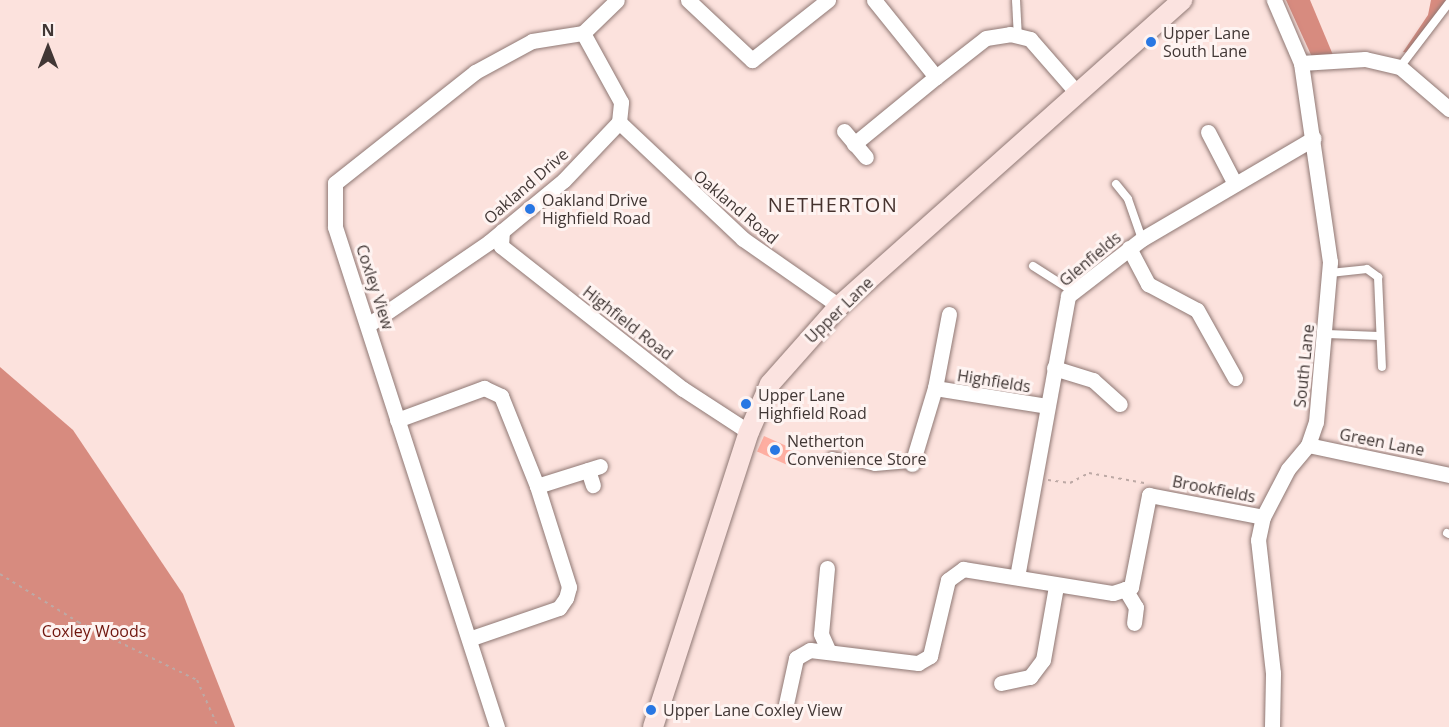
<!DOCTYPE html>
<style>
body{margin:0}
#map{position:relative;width:1449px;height:727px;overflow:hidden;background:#fce2dd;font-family:"Open Sans",sans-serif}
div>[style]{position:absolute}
.forest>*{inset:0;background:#d78b7f}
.building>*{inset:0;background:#feaea1;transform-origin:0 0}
.path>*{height:2px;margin-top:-1px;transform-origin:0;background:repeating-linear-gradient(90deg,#bda9a5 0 3px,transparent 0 7.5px)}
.roads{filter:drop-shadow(0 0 2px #8f7874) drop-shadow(0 0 2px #8f7874)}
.lane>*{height:8px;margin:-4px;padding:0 4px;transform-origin:4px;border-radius:4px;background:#fff}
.street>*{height:15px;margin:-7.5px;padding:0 7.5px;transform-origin:7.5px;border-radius:7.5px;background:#fff}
.secondary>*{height:20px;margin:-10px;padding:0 10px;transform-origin:10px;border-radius:10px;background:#fbe3e0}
.dots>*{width:16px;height:16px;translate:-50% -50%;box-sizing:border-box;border:3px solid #fef3f1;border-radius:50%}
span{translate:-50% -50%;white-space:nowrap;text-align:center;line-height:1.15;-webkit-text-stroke:6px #fef3f1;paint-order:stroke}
.poi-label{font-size:16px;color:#413735}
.left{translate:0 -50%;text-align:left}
.street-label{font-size:16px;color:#413735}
.park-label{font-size:16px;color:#70160e}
.quarter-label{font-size:20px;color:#45322e;letter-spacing:1.5px}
.north{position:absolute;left:18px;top:18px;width:60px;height:60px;-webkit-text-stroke:4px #fef3f1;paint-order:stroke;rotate:0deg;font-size:16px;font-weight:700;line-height:24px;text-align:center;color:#413735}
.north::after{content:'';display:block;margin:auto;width:21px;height:27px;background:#413735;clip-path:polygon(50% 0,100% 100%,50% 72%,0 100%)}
</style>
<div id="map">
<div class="forest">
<div style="clip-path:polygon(1286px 0,1310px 0,1333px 55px,1312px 57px)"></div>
<div style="clip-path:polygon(1431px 0,1449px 0,1409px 53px,1403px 52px,1428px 15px)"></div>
<div style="clip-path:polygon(0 367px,73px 430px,183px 594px,235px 727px,0 727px)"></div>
</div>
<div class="building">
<div style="left:764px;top:436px;width:32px;height:17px;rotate:24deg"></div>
</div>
<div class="path">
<div style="left:1048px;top:480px;width:22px;rotate:8deg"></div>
<div style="left:1070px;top:483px;width:21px;rotate:-28deg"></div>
<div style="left:1089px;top:473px;width:56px;rotate:10.3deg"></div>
<div style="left:0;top:574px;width:92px;rotate:31.6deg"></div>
<div style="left:78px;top:622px;width:132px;rotate:26deg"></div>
<div style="left:197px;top:680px;width:51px;rotate:65.9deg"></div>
</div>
<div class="roads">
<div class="lane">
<div style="left:1016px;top:0;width:36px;rotate:87deg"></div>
<div style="left:1400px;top:67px;width:81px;rotate:-52.6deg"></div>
<div style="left:1116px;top:184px;width:19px;rotate:51deg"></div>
<div style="left:1128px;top:199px;width:42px;rotate:70.7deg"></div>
<div style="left:1033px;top:266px;width:49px;rotate:32.4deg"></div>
<div style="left:1330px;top:273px;width:37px;rotate:-6deg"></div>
<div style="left:1367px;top:269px;width:14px;rotate:36deg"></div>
<div style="left:1378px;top:277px;width:90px;rotate:87.5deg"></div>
<div style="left:1327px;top:334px;width:52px;rotate:2.2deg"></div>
<div style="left:832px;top:456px;width:44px;rotate:14.3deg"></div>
<div style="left:875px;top:467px;width:37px;rotate:-5deg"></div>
<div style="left:1447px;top:533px;width:2px;rotate:27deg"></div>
</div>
<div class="street">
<div style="left:688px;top:0;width:88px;rotate:43.2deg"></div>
<div style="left:752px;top:60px;width:97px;rotate:-38.3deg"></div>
<div style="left:874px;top:0;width:99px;rotate:51.2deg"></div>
<div style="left:936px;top:77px;width:63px;rotate:-38deg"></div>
<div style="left:986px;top:38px;width:24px;rotate:-9deg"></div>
<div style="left:1010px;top:34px;width:21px;rotate:14deg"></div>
<div style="left:1030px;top:39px;width:73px;rotate:48.9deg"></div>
<div style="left:1301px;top:63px;width:64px;rotate:-3.6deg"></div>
<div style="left:1365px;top:59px;width:36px;rotate:13deg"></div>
<div style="left:1400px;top:67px;width:65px;rotate:40.6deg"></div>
<div style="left:619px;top:122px;width:170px;rotate:43.3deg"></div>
<div style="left:743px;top:239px;width:117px;rotate:34.9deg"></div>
<div style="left:844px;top:131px;width:34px;rotate:50deg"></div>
<div style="left:1208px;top:132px;width:56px;rotate:62.5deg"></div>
<div style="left:854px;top:144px;width:106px;rotate:-39.3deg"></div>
<div style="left:502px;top:231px;width:15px;rotate:94deg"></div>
<div style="left:501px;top:246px;width:231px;rotate:38.2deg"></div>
<div style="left:683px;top:389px;width:79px;rotate:33.1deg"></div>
<div style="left:1129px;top:248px;width:41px;rotate:62.2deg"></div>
<div style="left:1148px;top:284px;width:55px;rotate:28deg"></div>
<div style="left:1197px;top:310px;width:78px;rotate:60.8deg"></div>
<div style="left:949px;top:314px;width:75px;rotate:100.7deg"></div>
<div style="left:935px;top:388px;width:113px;rotate:9.1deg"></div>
<div style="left:368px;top:325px;width:147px;rotate:-34.4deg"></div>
<div style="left:489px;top:242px;width:97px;rotate:-39.6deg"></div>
<div style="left:564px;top:180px;width:80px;rotate:-46.5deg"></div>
<div style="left:619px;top:122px;width:20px;rotate:-84deg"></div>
<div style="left:621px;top:102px;width:79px;rotate:-118.8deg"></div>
<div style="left:1054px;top:368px;width:41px;rotate:17.1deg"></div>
<div style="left:1093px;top:380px;width:36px;rotate:42deg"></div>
<div style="left:397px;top:420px;width:93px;rotate:-20.2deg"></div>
<div style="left:484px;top:388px;width:19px;rotate:25deg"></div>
<div style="left:501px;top:396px;width:97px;rotate:68.2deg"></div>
<div style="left:537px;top:486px;width:106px;rotate:72.4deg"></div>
<div style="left:569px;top:587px;width:11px;rotate:105deg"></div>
<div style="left:566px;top:598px;width:12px;rotate:125deg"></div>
<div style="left:559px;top:608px;width:95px;rotate:161deg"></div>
<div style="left:1308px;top:445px;width:144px;rotate:12deg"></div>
<div style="left:912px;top:464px;width:79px;rotate:-73.2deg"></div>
<div style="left:588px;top:470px;width:16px;rotate:72deg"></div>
<div style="left:537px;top:486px;width:66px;rotate:-17.6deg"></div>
<div style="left:827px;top:568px;width:66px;rotate:95.2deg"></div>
<div style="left:821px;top:634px;width:17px;rotate:66deg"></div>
<div style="left:1017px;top:577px;width:286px;rotate:-79.7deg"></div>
<div style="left:1068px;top:296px;width:93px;rotate:-37.6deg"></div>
<div style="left:1142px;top:239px;width:199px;rotate:-30.4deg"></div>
<div style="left:1125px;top:589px;width:21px;rotate:59deg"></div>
<div style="left:1136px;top:607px;width:16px;rotate:97deg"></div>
<div style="left:1001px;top:683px;width:30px;rotate:-12deg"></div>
<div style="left:1030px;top:677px;width:21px;rotate:-53deg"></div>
<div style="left:1043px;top:660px;width:75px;rotate:-80deg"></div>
<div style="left:786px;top:704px;width:47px;rotate:-77.7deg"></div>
<div style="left:796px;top:658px;width:16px;rotate:-30deg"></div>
<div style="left:810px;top:650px;width:109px;rotate:6.9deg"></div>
<div style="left:918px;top:663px;width:14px;rotate:-30deg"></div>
<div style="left:930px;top:656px;width:78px;rotate:-76.7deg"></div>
<div style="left:948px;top:580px;width:19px;rotate:-36deg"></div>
<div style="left:963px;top:569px;width:152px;rotate:9.1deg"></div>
<div style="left:1113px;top:593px;width:19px;rotate:-18deg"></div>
<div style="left:1131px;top:587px;width:94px;rotate:-78.9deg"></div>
<div style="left:1149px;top:495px;width:116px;rotate:10.9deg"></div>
<div style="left:497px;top:727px;width:526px;rotate:-107.95deg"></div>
<div style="left:335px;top:227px;width:44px;rotate:-90deg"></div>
<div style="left:335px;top:183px;width:179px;rotate:-38.4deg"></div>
<div style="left:475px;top:72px;width:65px;rotate:-28.5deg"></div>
<div style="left:532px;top:41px;width:52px;rotate:-8.9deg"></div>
<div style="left:583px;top:33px;width:47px;rotate:-44.1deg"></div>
<div style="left:1272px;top:727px;width:54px;rotate:-88.9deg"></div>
<div style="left:1273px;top:673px;width:134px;rotate:-96.4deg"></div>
<div style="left:1258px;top:540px;width:24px;rotate:-78deg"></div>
<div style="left:1263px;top:517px;width:54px;rotate:-62.5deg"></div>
<div style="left:1288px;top:469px;width:31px;rotate:-50deg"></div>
<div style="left:1308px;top:445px;width:24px;rotate:-71deg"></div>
<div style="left:1316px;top:422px;width:161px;rotate:-85deg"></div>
<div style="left:1330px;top:262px;width:201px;rotate:-98.3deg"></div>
<div style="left:1301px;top:63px;width:69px;rotate:-113.2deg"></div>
</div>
<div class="secondary">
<div style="left:653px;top:727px;width:310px;rotate:-72deg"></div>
<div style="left:749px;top:432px;width:52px;rotate:-66.4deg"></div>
<div style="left:770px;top:384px;width:104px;rotate:-48.5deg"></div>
<div style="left:839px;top:306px;width:460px;rotate:-41.7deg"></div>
</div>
</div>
<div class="dots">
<div style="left:1151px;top:42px;background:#2877e3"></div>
<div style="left:530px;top:209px;background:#2877e3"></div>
<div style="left:746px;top:404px;background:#2877e3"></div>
<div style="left:775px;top:450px;background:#2877e3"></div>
<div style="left:651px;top:710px;background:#2877e3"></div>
</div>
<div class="poi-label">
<span class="left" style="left:1163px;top:42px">Upper Lane<br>South Lane</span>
<span class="left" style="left:542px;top:209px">Oakland Drive<br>Highfield Road</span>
<span class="left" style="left:758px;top:404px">Upper Lane<br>Highfield Road</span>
<span class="left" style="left:787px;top:450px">Netherton<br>Convenience Store</span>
<span class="left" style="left:663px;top:710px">Upper Lane Coxley View</span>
</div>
<div class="street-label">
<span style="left:526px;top:186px;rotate:-41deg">Oakland Drive</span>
<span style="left:736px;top:207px;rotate:40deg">Oakland Road</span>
<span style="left:1090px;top:259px;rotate:-40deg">Glenfields</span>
<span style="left:375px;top:287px;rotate:72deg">Coxley View</span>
<span style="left:839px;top:310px;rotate:-44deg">Upper Lane</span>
<span style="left:628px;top:323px;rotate:38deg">Highfield Road</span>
<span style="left:1304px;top:366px;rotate:-84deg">South Lane</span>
<span style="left:994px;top:381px;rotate:9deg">Highfields</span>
<span style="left:1382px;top:442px;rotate:11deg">Green Lane</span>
<span style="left:1214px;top:489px;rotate:11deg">Brookfields</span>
</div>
<div class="park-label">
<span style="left:94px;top:631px">Coxley Woods</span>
</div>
<div class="quarter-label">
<span style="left:833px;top:204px">NETHERTON</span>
</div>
<div class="north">N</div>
</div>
